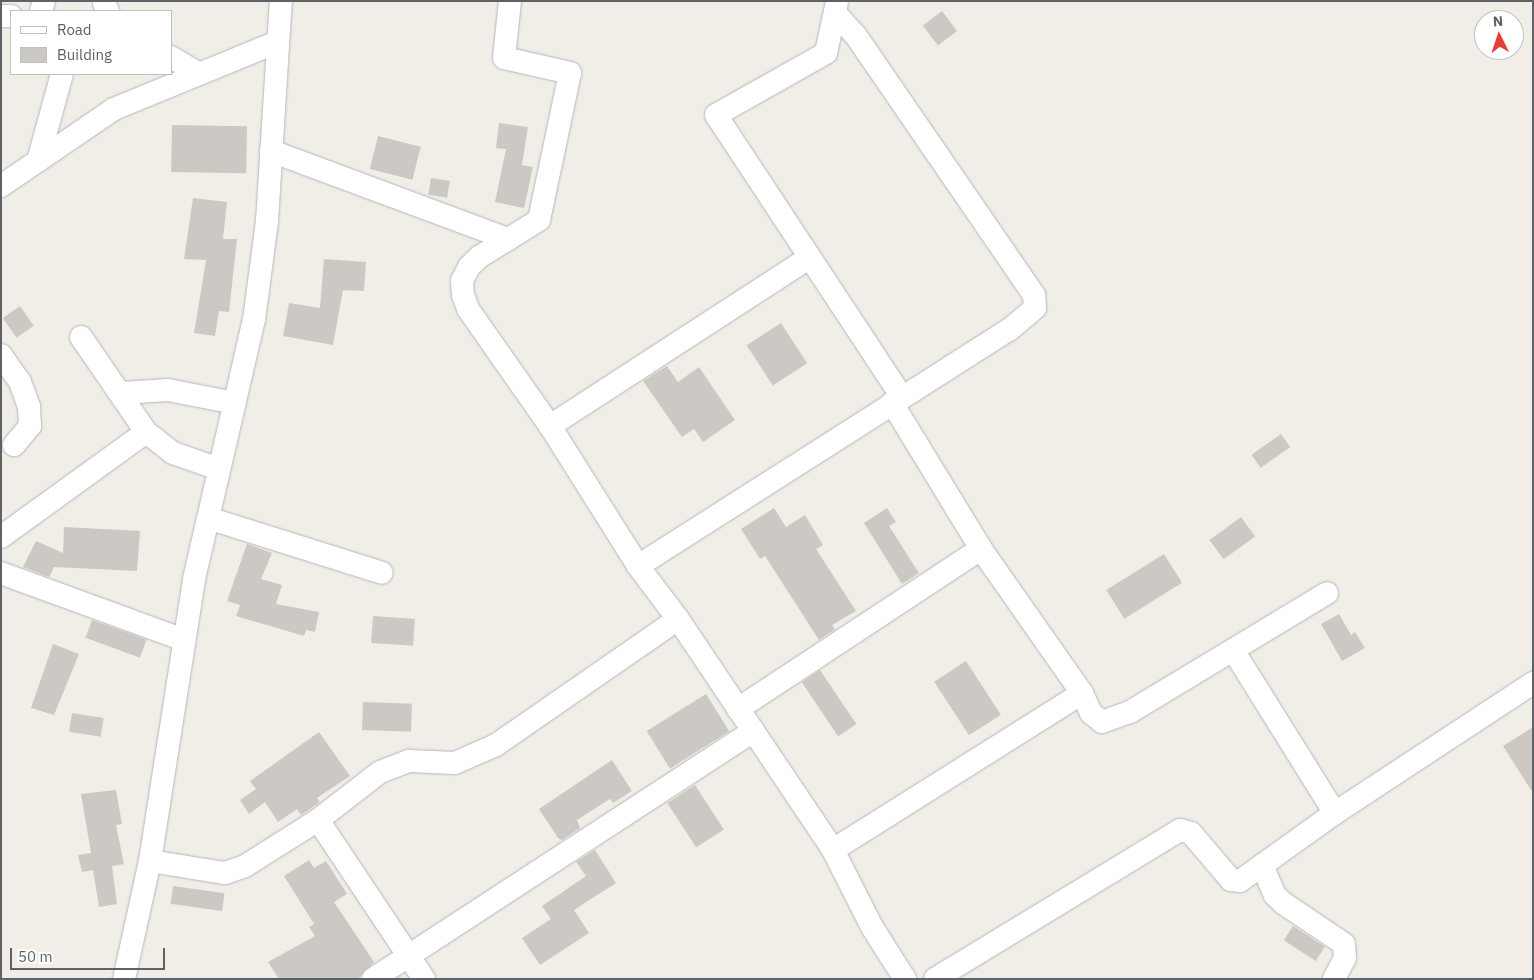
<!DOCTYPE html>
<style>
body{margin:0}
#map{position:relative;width:1534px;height:980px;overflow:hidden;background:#f0eee7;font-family:"IBM Plex Sans",sans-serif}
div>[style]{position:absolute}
.building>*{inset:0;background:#ccc9c4;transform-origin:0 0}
.roads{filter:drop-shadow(0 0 1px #b4b7bb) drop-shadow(0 0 1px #b4b7bb)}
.minor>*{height:22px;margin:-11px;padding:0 11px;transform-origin:11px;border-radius:11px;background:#fff}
span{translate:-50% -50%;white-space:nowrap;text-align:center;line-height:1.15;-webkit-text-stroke:4px #fff;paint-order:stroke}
.frame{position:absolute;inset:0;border:2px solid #5e6267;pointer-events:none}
.legend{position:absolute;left:10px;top:10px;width:162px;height:65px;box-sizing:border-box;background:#fff;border:1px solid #bfc0c2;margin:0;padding:6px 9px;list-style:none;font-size:15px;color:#5e6267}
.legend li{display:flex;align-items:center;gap:10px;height:25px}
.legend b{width:25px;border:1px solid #bfc0c2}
.north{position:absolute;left:1474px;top:10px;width:50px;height:50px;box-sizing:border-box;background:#fff;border:1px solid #bfc0c2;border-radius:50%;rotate:356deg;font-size:14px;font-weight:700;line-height:20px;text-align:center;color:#5e6267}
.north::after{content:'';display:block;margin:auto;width:18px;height:22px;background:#eb3d33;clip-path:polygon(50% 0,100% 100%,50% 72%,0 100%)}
.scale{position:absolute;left:10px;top:948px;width:155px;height:22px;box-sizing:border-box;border:2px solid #5e6267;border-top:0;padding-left:6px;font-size:15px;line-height:18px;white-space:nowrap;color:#5e6267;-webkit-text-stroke:4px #fff;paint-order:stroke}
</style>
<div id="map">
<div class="building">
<div style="left:942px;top:11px;width:25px;height:24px;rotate:53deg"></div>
<div style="clip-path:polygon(499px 123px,528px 127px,522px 165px,533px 167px,524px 208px,495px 202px,506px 149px,496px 148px)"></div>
<div style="left:172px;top:125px;width:75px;height:47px;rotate:1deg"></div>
<div style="left:378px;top:136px;width:44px;height:34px;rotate:14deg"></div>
<div style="left:431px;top:178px;width:19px;height:17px;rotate:9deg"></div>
<div style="clip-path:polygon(193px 198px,227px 202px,223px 239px,237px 239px,229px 312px,219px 311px,215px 336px,194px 333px,206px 260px,184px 259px)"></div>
<div style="clip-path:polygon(324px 259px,366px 262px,364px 291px,343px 290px,333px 345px,283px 336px,289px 303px,320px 308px)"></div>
<div style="left:20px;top:306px;width:24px;height:21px;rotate:55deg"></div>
<div style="left:781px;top:323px;width:48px;height:41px;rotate:57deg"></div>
<div style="clip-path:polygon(667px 366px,678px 382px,699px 367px,735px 420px,703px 442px,694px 429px,682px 437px,643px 381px)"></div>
<div style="left:1281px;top:434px;width:16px;height:36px;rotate:55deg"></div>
<div style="clip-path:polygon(774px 508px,786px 527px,805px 515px,823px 545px,816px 549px,856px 611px,832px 625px,835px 629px,819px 640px,765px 556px,760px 559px,741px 529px)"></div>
<div style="clip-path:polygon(887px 508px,896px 522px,889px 526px,919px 573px,902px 584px,864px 523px)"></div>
<div style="left:1241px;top:517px;width:24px;height:39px;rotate:54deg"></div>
<div style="clip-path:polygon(64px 527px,140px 531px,137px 571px,54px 567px,49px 577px,23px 567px,36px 541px,63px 553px)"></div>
<div style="clip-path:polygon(247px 544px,272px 553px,261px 579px,282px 585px,276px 604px,319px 612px,315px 632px,306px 630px,304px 636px,236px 616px,240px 605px,227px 601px)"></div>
<div style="left:1164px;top:554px;width:34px;height:68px;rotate:58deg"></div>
<div style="clip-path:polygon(1339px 614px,1351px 635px,1355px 632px,1365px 648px,1342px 661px,1321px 624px)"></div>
<div style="left:373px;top:616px;width:42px;height:27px;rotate:4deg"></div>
<div style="left:92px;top:620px;width:58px;height:19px;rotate:20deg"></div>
<div style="clip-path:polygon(53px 644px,79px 654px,54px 715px,31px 708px)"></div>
<div style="left:966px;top:661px;width:64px;height:38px;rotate:57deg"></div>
<div style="left:820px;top:670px;width:65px;height:22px;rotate:56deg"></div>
<div style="left:706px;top:694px;width:44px;height:70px;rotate:58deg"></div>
<div style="left:363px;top:702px;width:49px;height:28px;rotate:2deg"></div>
<div style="left:72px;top:713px;width:32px;height:19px;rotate:9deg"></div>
<div style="clip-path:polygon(1533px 727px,1533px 793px,1503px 746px)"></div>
<div style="clip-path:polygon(319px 732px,350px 776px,317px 798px,320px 802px,301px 815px,297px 809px,278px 822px,265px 802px,249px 814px,240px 800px,256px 789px,250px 781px)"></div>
<div style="clip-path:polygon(612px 760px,632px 791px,613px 803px,610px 799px,577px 820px,580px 828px,562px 840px,558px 838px,539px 809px)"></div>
<div style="left:695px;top:785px;width:53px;height:33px;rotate:57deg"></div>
<div style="clip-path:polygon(116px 790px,122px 824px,116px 825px,124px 864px,112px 866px,117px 904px,99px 907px,93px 870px,82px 872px,78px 855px,91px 853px,81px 794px)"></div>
<div style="clip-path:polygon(595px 850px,616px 883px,574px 910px,589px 933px,540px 965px,522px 938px,551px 919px,542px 906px,586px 876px,576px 862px)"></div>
<div style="clip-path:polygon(309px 860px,314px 868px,326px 861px,347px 894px,334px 902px,374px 962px,358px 979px,279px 979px,268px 962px,315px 936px,309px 927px,314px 924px,284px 876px)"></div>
<div style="left:173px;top:886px;width:52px;height:18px;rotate:8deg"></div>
<div style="left:1293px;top:926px;width:38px;height:17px;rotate:33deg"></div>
</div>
<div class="roads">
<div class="minor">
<div style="left:510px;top:1px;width:57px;rotate:96deg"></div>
<div style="left:504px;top:58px;width:68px;rotate:12.8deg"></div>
<div style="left:570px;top:73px;width:150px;rotate:101.9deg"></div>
<div style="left:539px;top:220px;width:70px;rotate:148.3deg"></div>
<div style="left:479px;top:257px;width:14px;rotate:135deg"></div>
<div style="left:469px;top:267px;width:16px;rotate:117deg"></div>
<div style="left:462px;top:281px;width:14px;rotate:86deg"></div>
<div style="left:463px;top:295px;width:15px;rotate:70deg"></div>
<div style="left:468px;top:309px;width:143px;rotate:55deg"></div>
<div style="left:550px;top:426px;width:165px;rotate:57.8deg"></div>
<div style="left:638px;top:566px;width:66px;rotate:53deg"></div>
<div style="left:678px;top:619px;width:278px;rotate:56.1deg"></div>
<div style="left:833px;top:850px;width:86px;rotate:63.1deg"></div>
<div style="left:872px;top:927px;width:62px;rotate:57.6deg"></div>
<div style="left:837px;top:2px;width:52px;rotate:102.2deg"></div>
<div style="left:826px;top:53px;width:126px;rotate:150.6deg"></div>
<div style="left:716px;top:115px;width:336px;rotate:56.6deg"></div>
<div style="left:104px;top:3px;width:9px;rotate:63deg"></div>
<div style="left:41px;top:11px;width:10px;rotate:-73deg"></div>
<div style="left:1px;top:16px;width:10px"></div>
<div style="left:171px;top:57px;width:31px;rotate:31deg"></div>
<div style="left:271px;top:151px;width:253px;rotate:20.4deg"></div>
<div style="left:38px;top:161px;width:90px;rotate:-74.6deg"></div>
<div style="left:1px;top:186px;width:137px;rotate:-34.3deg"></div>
<div style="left:114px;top:109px;width:176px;rotate:-22.3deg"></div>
<div style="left:81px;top:337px;width:115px;rotate:55.6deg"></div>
<div style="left:146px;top:432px;width:34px;rotate:38deg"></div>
<div style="left:173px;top:453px;width:49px;rotate:19.2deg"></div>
<div style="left:1px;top:355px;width:33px;rotate:55deg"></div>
<div style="left:20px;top:382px;width:27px;rotate:70deg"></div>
<div style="left:29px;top:407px;width:19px;rotate:87deg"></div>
<div style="left:30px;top:426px;width:25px;rotate:130deg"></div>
<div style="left:121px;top:393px;width:47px;rotate:-3.7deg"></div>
<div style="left:168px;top:390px;width:68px;rotate:11deg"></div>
<div style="left:892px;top:403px;width:171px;rotate:58.6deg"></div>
<div style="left:981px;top:549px;width:176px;rotate:55deg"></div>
<div style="left:1082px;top:693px;width:22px;rotate:66deg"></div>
<div style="left:1091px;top:713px;width:14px;rotate:39deg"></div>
<div style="left:1102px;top:722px;width:30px;rotate:-20deg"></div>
<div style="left:1130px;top:712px;width:230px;rotate:-31.1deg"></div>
<div style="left:550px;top:426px;width:309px;rotate:-33deg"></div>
<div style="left:208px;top:518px;width:182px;rotate:17.5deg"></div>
<div style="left:1px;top:537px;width:179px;rotate:-35.9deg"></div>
<div style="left:638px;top:566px;width:440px;rotate:-32.5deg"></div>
<div style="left:1009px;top:330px;width:34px;rotate:-40deg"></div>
<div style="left:1035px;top:308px;width:13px;rotate:-94deg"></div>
<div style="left:1034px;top:295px;width:316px;rotate:-124.5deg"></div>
<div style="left:855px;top:35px;width:30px;rotate:-132deg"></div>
<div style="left:1px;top:573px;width:195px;rotate:20.1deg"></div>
<div style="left:1233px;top:650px;width:192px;rotate:58deg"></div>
<div style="left:1335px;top:813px;width:237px;rotate:-33.3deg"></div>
<div style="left:738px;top:709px;width:291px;rotate:-33.4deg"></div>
<div style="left:318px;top:820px;width:191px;rotate:56.3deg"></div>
<div style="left:833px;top:850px;width:294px;rotate:-32.2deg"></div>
<div style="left:150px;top:861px;width:76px;rotate:9.1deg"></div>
<div style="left:225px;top:873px;width:21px;rotate:-19deg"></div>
<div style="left:245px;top:866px;width:86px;rotate:-32.2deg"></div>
<div style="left:318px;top:820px;width:78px;rotate:-37.7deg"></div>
<div style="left:380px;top:772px;width:31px;rotate:-21deg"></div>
<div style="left:409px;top:761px;width:46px;rotate:2.5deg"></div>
<div style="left:455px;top:763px;width:45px;rotate:-23.7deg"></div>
<div style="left:496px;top:745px;width:221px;rotate:-34.7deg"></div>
<div style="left:1262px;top:865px;width:33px;rotate:67deg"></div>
<div style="left:1275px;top:895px;width:11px;rotate:45deg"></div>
<div style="left:1283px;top:903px;width:73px;rotate:33.9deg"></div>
<div style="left:1344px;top:944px;width:14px;rotate:86deg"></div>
<div style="left:1345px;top:958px;width:24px;rotate:118deg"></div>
<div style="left:124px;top:979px;width:121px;rotate:-77.6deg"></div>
<div style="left:150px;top:861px;width:285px;rotate:-81.1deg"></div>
<div style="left:194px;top:579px;width:266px;rotate:-77deg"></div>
<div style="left:254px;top:320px;width:100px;rotate:-82.5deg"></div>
<div style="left:267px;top:221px;width:220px;rotate:-86.4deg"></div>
<div style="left:373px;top:979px;width:454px;rotate:-33.1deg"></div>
<div style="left:935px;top:979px;width:287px;rotate:-31.3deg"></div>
<div style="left:1180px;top:830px;width:11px;rotate:15deg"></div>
<div style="left:1191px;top:833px;width:62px;rotate:49.6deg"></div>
<div style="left:1231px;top:880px;width:9px;rotate:6deg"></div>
<div style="left:1240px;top:881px;width:117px;rotate:-35.6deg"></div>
</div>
</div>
<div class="frame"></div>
<ul class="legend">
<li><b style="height:6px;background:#fff"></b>Road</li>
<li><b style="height:14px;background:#ccc9c4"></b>Building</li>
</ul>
<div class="north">N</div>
<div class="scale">50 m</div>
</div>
